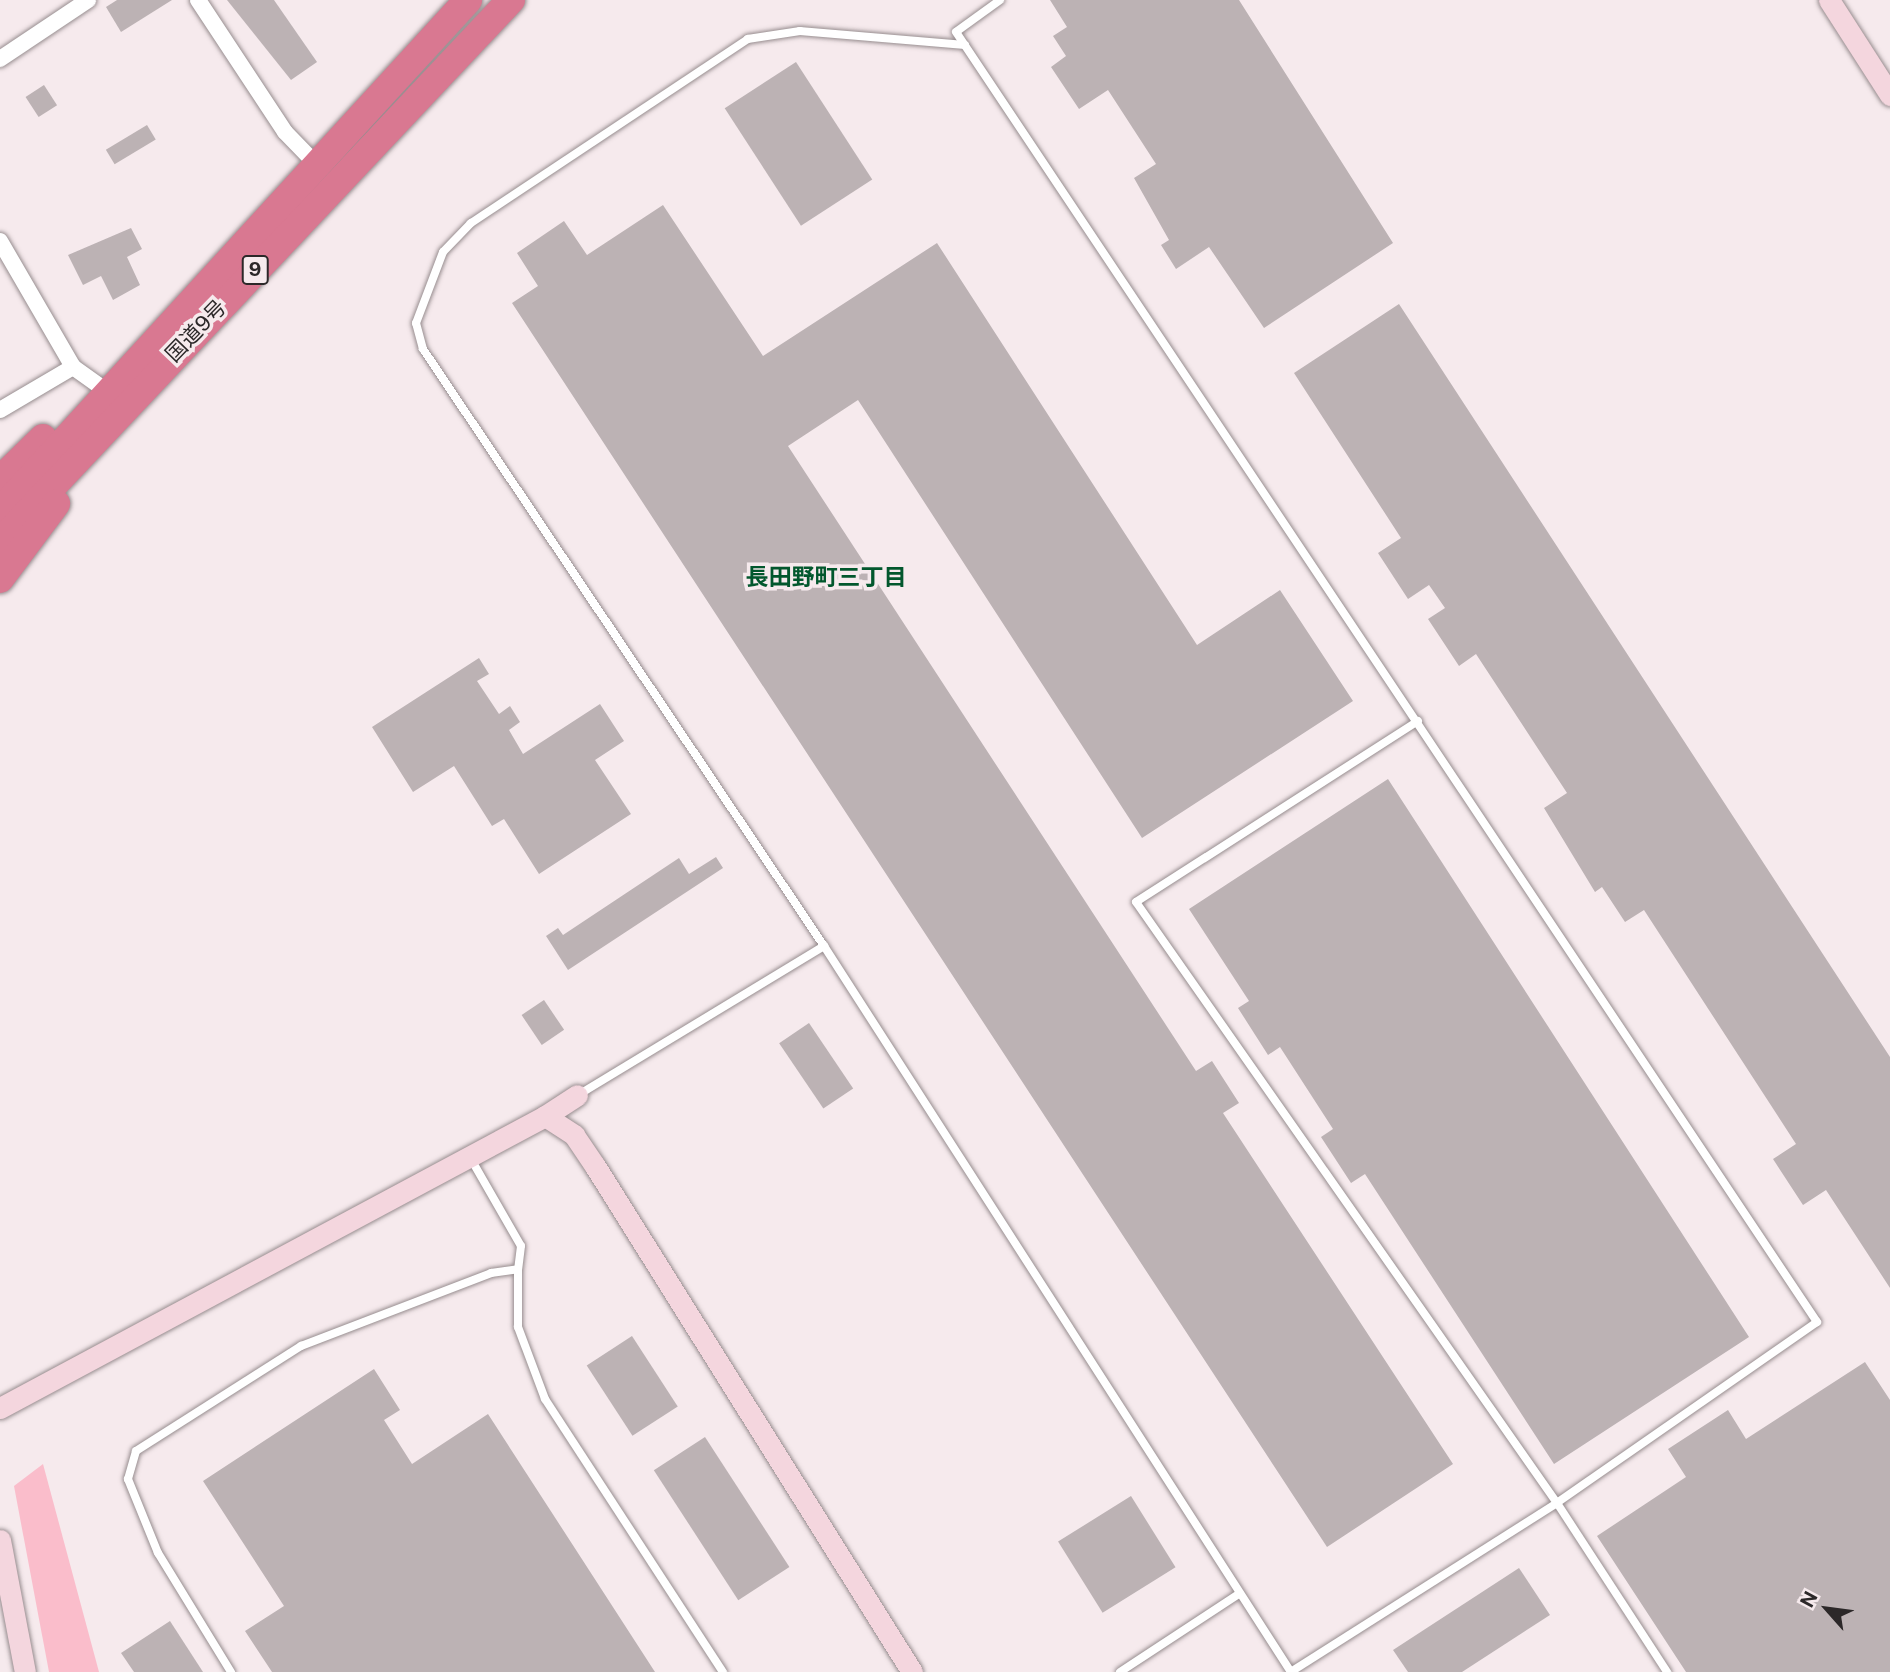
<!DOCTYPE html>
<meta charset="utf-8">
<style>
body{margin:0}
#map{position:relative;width:1890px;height:1672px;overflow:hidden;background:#f6eaed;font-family:"Public Sans","Noto Sans JP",sans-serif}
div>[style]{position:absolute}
.green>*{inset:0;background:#fabdcb}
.building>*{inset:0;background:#bcb2b4;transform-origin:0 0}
.roads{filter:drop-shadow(0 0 2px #978d8f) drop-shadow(0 0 2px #978d8f)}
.lane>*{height:8px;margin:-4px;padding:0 4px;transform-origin:4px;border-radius:4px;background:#fff}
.street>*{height:16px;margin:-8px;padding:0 8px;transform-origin:8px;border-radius:8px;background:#fff}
.secondary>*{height:21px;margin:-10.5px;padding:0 10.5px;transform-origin:10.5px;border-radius:10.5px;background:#f4d6de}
.highway>*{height:28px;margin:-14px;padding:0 14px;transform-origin:14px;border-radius:14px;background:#d97891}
span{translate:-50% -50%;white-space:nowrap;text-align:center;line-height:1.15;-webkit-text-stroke:7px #f6eaed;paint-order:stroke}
.shield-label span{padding:2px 5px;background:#f6eaed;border:2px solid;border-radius:5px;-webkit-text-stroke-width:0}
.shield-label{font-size:19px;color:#2c2829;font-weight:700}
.street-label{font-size:21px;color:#2c2829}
.neighbourhood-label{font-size:23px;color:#02572d;font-weight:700}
.north{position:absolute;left:1792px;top:1574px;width:70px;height:70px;-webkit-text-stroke:5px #f6eaed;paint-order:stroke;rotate:298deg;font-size:19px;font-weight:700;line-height:28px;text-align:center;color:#2c2829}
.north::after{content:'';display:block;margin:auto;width:24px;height:32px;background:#2c2829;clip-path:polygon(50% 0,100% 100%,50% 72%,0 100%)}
</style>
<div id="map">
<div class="green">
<div style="clip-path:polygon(43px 1464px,99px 1672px,49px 1672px,14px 1486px)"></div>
</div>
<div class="building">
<div style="clip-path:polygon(117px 0,172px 0,121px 32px,106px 7px)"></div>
<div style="clip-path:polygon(227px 0,274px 0,317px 62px,291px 80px)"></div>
<div style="clip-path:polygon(1050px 0,1239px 0,1393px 243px,1264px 328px,1209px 247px,1176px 269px,1161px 245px,1169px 240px,1134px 178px,1156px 164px,1108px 90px,1079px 109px,1051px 67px,1066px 56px,1053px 36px,1067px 27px)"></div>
<div style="left:796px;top:62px;width:140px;height:85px;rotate:57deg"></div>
<div style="left:44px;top:85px;width:24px;height:22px;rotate:57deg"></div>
<div style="left:147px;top:125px;width:17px;height:48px;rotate:59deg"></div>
<div style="clip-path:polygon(663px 205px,763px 356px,937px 243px,1197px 645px,1280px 590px,1353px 701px,1142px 838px,858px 400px,788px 446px,1196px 1071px,1212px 1061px,1239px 1103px,1223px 1113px,1453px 1464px,1327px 1547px,512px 303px,538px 286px,517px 253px,564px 221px,587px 255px)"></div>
<div style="clip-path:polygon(131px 228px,142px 249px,127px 257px,140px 285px,113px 300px,101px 276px,83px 285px,68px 255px)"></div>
<div style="clip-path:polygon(1399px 304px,1890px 1057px,1890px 1288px,1826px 1190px,1803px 1205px,1773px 1159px,1796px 1144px,1644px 910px,1625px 922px,1602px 887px,1595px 892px,1544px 808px,1567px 793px,1476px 654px,1459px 666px,1428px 619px,1445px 608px,1429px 585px,1408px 599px,1378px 553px,1401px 538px,1294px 373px)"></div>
<div style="clip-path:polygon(479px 658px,489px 674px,477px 681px,499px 714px,510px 706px,520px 722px,509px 730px,523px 754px,600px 704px,624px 741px,595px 760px,631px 814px,539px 874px,504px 819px,492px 826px,454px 766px,413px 792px,372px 727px)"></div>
<div style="clip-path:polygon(1388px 779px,1749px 1337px,1554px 1464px,1365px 1174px,1351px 1183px,1321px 1137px,1333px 1129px,1280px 1047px,1268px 1055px,1238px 1008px,1249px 1001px,1189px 909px)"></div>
<div style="clip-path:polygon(716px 857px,723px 868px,568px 970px,546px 936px,558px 928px,563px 935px,679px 858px,689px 874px)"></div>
<div style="left:544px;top:1000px;width:36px;height:27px;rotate:56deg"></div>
<div style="left:809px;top:1023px;width:79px;height:36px;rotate:56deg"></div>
<div style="left:632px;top:1336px;width:84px;height:54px;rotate:57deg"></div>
<div style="clip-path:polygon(1865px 1362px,1890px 1400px,1890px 1672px,1686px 1672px,1597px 1536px,1686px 1477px,1668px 1449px,1728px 1410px,1746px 1439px)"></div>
<div style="clip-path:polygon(374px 1369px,400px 1410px,384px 1420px,412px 1464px,488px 1414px,655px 1672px,272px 1672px,245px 1631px,284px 1606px,203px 1481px)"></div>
<div style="left:705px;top:1437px;width:155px;height:61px;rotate:57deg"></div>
<div style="left:1131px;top:1496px;width:84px;height:86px;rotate:58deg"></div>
<div style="clip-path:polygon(1519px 1568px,1550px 1615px,1462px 1672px,1408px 1672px,1393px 1650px)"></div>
<div style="clip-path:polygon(170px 1621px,203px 1672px,134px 1672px,121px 1653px)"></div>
</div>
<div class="roads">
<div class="lane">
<div style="left:1000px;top:0;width:54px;rotate:144deg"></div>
<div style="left:956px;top:32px;width:1551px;rotate:56.28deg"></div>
<div style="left:1817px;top:1322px;width:317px;rotate:145.2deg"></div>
<div style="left:1557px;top:1503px;width:315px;rotate:147.6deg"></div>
<div style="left:965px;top:45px;width:166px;rotate:-175.2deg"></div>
<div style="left:800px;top:31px;width:53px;rotate:171.3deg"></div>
<div style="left:748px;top:39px;width:333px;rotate:146.4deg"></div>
<div style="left:471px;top:223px;width:40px;rotate:134deg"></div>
<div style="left:443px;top:252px;width:76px;rotate:110.8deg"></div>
<div style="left:416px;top:323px;width:27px;rotate:75deg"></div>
<div style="left:423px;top:349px;width:719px;rotate:56.11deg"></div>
<div style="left:824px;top:946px;width:863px;rotate:57.25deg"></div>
<div style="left:1418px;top:721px;width:335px;rotate:147.3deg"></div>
<div style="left:1136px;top:902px;width:734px;rotate:54.99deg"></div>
<div style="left:1557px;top:1503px;width:202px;rotate:56.9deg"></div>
<div style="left:578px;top:1095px;width:288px;rotate:-31.2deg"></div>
<div style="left:471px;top:1159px;width:100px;rotate:60.1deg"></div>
<div style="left:521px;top:1246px;width:23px;rotate:97deg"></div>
<div style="left:231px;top:1672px;width:140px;rotate:-121.5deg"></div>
<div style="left:158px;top:1553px;width:80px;rotate:-112.1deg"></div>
<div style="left:128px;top:1479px;width:29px;rotate:-74deg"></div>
<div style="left:136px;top:1451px;width:196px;rotate:-32.5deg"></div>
<div style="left:301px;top:1346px;width:204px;rotate:-21deg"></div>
<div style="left:491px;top:1273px;width:27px;rotate:-8deg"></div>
<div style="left:518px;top:1269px;width:58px;rotate:90deg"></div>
<div style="left:518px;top:1327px;width:77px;rotate:69.4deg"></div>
<div style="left:545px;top:1399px;width:326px;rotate:56.9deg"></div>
<div style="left:1120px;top:1672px;width:140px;rotate:-33.3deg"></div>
</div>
<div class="street">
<div style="left:198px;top:0;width:158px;rotate:56.6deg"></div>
<div style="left:285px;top:132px;width:46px;rotate:45.9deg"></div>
<div style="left:0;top:59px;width:106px;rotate:-33.8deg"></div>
<div style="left:0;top:241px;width:146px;rotate:59.9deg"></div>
<div style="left:73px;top:367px;width:43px;rotate:35.5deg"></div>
<div style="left:0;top:410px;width:85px;rotate:-30.5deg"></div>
</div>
<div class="secondary">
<div style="left:1829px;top:0;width:113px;rotate:57.3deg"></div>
<div style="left:545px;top:1116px;width:38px;rotate:-33deg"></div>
<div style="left:0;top:1408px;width:618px;rotate:-28.18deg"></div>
<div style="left:545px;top:1116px;width:35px;rotate:33deg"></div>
<div style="left:574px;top:1135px;width:37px;rotate:56deg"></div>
<div style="left:595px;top:1166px;width:597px;rotate:57.93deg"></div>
<div style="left:0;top:1540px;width:134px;rotate:79.3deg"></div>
</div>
<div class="highway">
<div style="left:0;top:480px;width:60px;rotate:-44.3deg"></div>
<div style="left:0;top:511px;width:693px;rotate:-47.51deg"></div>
<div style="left:0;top:542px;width:745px;rotate:-46.69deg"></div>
<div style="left:0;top:579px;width:94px;rotate:-53.3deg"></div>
</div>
</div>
<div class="shield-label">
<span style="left:255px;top:270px">9</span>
</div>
<div class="street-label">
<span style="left:196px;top:331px;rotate:-46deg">国道9号</span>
</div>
<div class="neighbourhood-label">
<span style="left:826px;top:577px">長田野町三丁目</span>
</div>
<div class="north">N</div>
</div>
